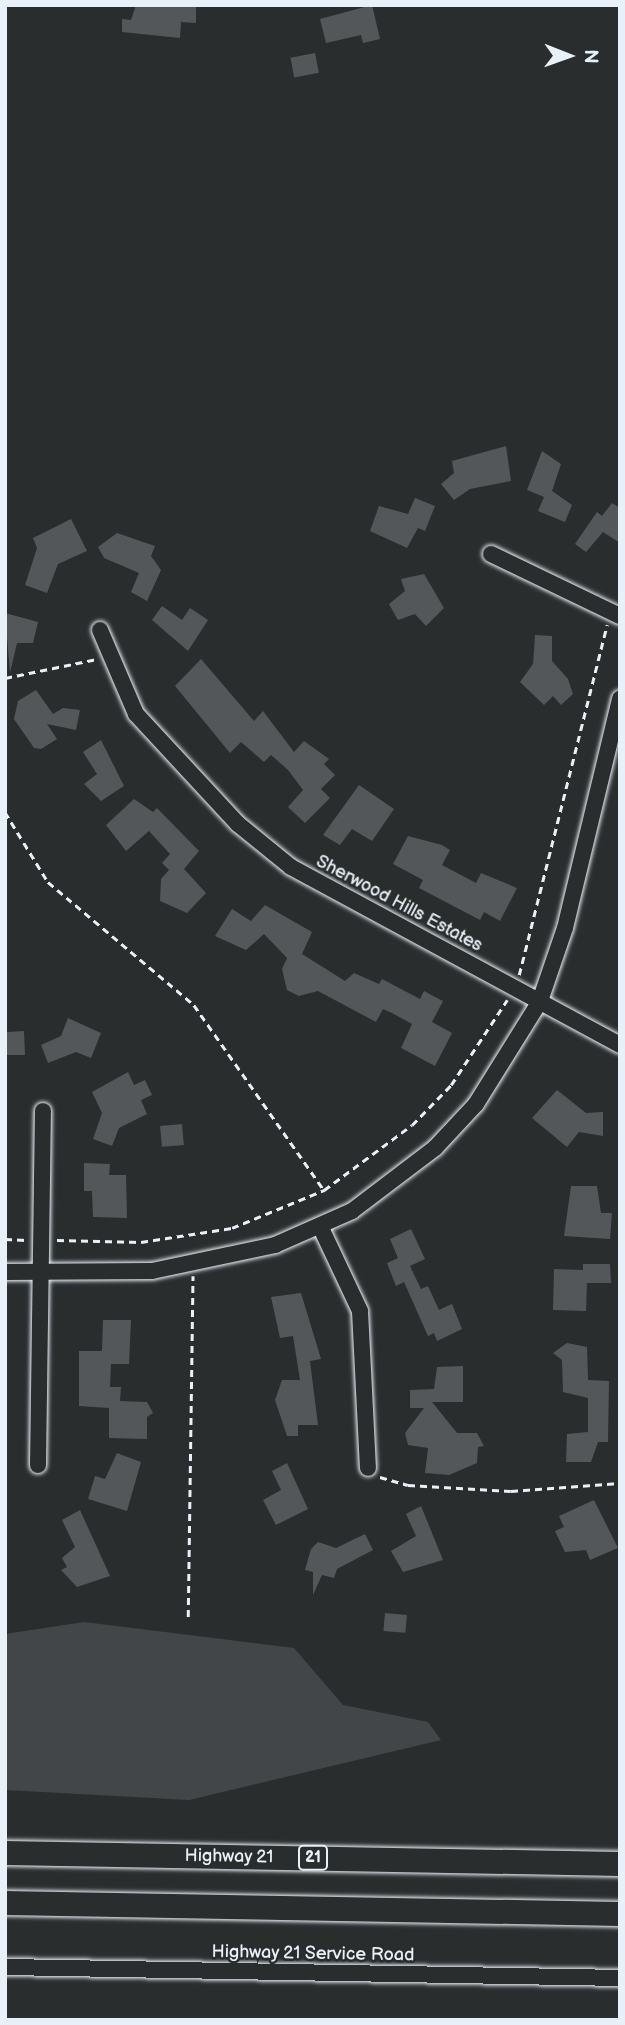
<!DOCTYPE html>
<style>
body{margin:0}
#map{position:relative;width:625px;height:2025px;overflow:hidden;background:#2a2d2e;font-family:"Balsamiq Sans",sans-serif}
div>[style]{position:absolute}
.green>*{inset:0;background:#424648}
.building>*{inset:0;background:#535759;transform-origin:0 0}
.path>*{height:2.5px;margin-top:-1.25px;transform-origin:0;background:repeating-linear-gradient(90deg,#e8f1f8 0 7px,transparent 0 12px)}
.roads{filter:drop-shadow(0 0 2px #e8f1f8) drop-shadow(0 0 2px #e8f1f8)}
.street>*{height:16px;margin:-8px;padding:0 8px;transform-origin:8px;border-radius:8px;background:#2a2d2e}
.primary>*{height:24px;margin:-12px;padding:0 12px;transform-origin:12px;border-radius:12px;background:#2a2d2e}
span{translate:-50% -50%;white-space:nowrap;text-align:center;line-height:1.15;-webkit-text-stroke:5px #2a2d2e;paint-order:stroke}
.shield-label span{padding:2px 5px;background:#2a2d2e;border:2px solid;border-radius:5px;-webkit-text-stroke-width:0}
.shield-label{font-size:16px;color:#e8f1f8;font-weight:700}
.street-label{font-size:18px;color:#e8f1f8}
.frame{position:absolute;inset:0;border:7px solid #e8f1f8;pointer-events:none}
.north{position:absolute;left:534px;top:21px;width:70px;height:70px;-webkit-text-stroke:5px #2a2d2e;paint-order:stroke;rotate:91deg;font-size:19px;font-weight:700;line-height:28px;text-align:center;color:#e8f1f8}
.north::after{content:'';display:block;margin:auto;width:24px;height:32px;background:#e8f1f8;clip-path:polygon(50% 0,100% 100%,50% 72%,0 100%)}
</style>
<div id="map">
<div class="green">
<div style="clip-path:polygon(84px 1622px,294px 1648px,343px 1705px,428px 1722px,441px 1740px,189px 1800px,5px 1790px,5px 1634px)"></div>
</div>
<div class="building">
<div style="clip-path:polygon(136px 5px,196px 5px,196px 23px,181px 22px,180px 38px,122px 32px,122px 19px,131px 20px)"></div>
<div style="clip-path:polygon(372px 5px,380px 39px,363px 43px,361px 35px,326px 43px,320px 19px)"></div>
<div style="left:315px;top:53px;width:20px;height:25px;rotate:79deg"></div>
<div style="clip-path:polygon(506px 446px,511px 481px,470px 489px,454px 500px,441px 484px,454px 473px,452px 461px)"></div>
<div style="clip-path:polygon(542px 451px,561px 464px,552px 491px,572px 505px,565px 522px,538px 511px,544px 497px,527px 490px)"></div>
<div style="clip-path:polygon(415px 498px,435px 506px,425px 531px,418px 528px,407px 548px,370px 531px,379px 506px,408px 514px)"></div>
<div style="clip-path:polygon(612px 503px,620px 508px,620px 543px,603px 532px,586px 552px,575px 544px,597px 512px,602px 516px)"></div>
<div style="clip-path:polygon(71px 519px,87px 551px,58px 564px,47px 593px,25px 585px,37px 548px,33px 538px)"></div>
<div style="clip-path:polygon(117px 533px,155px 546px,151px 556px,161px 570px,147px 601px,131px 592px,139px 573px,104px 558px,98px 547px)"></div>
<div style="clip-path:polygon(424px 574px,444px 608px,426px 626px,415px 614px,398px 620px,389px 604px,405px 591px,401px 579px)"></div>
<div style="clip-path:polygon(162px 606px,182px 620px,190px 608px,208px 620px,188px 651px,152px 620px)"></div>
<div style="clip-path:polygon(5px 613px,38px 622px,33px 643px,17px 643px,10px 673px)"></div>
<div style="clip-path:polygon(535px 635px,552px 636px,552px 661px,568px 679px,573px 694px,561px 705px,553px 696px,544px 705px,520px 682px,533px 664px)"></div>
<div style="clip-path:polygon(201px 659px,254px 721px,263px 711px,294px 752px,304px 741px,329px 759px,324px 764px,335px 775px,321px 789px,330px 798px,305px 823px,288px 807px,303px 790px,288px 770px,271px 755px,264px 762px,241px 742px,230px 753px,175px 686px)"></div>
<div style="clip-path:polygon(36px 690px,53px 714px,63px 708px,80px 710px,76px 730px,47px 724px,57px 739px,41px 749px,34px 748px,14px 719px,18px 701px)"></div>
<div style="clip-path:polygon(101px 740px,124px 786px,101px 801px,84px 784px,97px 774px,83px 752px)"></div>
<div style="clip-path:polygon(359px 785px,394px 809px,372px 841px,352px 829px,340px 845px,323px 835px)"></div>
<div style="clip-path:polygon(134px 799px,153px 812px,157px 808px,199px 851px,184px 869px,206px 893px,187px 913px,160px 901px,161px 879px,169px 870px,162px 863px,170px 854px,149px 831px,126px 851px,106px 825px)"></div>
<div style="clip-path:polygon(408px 836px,442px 845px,450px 850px,442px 865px,476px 883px,481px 873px,517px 888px,500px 921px,484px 912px,480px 920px,419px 888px,423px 880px,393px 864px)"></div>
<div style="clip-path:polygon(265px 905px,312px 932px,302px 954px,345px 981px,354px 973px,379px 984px,382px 979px,420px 999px,424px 991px,443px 1001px,432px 1022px,452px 1033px,435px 1066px,401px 1048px,412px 1024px,392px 1013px,383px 1009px,376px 1022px,318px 991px,299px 996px,287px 990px,282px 969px,287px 958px,264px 934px,246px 950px,215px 936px,232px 909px,251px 921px)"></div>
<div style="clip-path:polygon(68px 1018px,101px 1033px,91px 1058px,76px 1052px,48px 1063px,41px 1045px,61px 1036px)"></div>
<div style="clip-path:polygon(24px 1031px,25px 1055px,5px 1055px,7px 1032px)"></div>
<div style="clip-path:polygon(128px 1072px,134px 1085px,145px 1080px,152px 1095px,141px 1100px,147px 1114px,119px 1128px,112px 1146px,93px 1139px,102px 1113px,92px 1092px)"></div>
<div style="clip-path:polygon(557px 1090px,586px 1113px,603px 1112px,603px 1136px,579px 1132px,567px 1147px,532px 1118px)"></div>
<div style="left:182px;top:1124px;width:21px;height:22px;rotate:85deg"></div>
<div style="clip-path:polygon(84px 1163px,110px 1164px,109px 1175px,126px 1175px,127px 1218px,93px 1217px,92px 1191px,84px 1191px)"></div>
<div style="clip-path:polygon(571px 1186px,597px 1186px,601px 1213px,612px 1213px,610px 1239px,564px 1236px)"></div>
<div style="clip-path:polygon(411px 1229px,425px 1259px,410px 1266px,421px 1289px,428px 1286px,439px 1310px,452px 1304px,462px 1329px,437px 1341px,434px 1333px,428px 1336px,404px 1282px,396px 1286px,387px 1263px,398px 1258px,390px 1239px)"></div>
<div style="clip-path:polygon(583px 1264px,610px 1264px,611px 1283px,587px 1283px,586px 1311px,553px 1310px,554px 1269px,583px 1270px)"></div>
<div style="clip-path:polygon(301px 1293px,321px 1359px,310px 1361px,318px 1425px,298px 1425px,298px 1436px,287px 1436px,275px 1400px,282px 1380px,300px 1380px,293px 1336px,280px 1338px,271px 1297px)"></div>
<div style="clip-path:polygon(103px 1320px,131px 1320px,129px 1364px,111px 1364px,110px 1387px,121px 1387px,120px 1401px,147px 1402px,153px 1413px,147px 1417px,147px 1439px,109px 1438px,109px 1408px,79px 1406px,79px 1351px,102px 1351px)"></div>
<div style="clip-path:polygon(567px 1343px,587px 1347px,588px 1380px,609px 1381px,608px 1442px,598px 1442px,591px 1462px,566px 1462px,567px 1434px,588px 1432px,588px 1398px,563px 1392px,562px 1360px,553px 1353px)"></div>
<div style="clip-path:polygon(463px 1366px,463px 1402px,432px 1402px,457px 1433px,477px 1433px,484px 1446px,478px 1447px,477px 1463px,449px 1475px,425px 1473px,428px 1448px,408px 1445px,405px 1433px,424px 1408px,410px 1408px,410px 1390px,434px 1389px,437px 1367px)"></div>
<div style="clip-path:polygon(117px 1453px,141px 1462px,127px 1511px,88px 1499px,95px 1476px,105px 1479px)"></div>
<div style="clip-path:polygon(287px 1463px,308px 1509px,276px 1525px,263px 1500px,281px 1490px,272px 1471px)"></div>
<div style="clip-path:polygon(594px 1500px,618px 1548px,590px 1560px,586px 1550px,565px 1552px,555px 1531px,564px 1527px,559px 1516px)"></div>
<div style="clip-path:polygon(421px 1506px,443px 1560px,403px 1572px,391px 1551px,416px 1536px,406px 1514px)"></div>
<div style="clip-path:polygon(80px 1510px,110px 1576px,77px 1587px,61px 1570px,67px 1567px,62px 1558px,75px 1547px,62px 1520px)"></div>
<div style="clip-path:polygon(365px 1534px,373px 1550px,337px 1569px,334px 1578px,322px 1575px,313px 1595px,313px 1572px,305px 1570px,311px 1549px,318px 1542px,336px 1548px)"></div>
<div style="left:385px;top:1613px;width:22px;height:18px;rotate:5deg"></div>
</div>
<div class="path">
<div style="left:5px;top:678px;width:94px;rotate:-11.7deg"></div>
<div style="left:5px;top:812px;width:82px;rotate:58.4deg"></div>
<div style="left:48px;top:882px;width:191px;rotate:40.1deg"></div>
<div style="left:194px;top:1005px;width:226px;rotate:54.9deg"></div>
<div style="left:519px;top:975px;width:361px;rotate:-75.9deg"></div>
<div style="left:5px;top:1239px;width:21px;rotate:3deg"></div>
<div style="left:57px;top:1240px;width:84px;rotate:1.4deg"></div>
<div style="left:141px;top:1242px;width:92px;rotate:-8.7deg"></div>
<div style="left:232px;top:1228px;width:100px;rotate:-22.4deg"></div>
<div style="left:324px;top:1190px;width:109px;rotate:-36.5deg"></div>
<div style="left:412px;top:1125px;width:56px;rotate:-45.7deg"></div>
<div style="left:451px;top:1085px;width:102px;rotate:-56.6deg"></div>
<div style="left:380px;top:1477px;width:29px;rotate:16deg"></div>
<div style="left:408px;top:1485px;width:103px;rotate:3.3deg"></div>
<div style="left:511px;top:1491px;width:109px;rotate:-4.2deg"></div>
<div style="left:188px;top:1617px;width:341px;rotate:-89.2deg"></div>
</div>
<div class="roads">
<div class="street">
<div style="left:491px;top:554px;width:143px;rotate:25.7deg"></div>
<div style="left:100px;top:630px;width:91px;rotate:66.8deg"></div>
<div style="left:136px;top:714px;width:150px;rotate:47.2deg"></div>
<div style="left:238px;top:824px;width:68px;rotate:39.1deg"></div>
<div style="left:291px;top:867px;width:374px;rotate:28.4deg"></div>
<div style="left:321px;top:1228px;width:92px;rotate:64.8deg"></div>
<div style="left:360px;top:1311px;width:157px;rotate:87.1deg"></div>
<div style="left:5px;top:1272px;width:147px;rotate:-0.4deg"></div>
<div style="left:152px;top:1271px;width:126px;rotate:-11.9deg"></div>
<div style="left:275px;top:1245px;width:84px;rotate:-23.8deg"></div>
<div style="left:352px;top:1211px;width:104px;rotate:-37.2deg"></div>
<div style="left:435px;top:1148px;width:60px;rotate:-47deg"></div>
<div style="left:476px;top:1104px;width:121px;rotate:-58.1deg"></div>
<div style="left:540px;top:1001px;width:77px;rotate:-71.1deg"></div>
<div style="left:565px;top:928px;width:236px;rotate:-76.5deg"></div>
<div style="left:38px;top:1465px;width:354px;rotate:-89.2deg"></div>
<div style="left:5px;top:1967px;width:615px;rotate:1.02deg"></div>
</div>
<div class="primary">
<div style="left:5px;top:1853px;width:615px;rotate:1.02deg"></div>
<div style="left:5px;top:1903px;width:615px;rotate:1.02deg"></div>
</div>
</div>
<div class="shield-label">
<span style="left:313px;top:1858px">21</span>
</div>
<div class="street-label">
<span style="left:399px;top:904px;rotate:28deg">Sherwood Hills Estates</span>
<span style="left:229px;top:1857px;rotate:1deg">Highway 21</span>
<span style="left:313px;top:1954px;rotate:1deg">Highway 21 Service Road</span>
</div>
<div class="frame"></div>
<div class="north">N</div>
</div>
